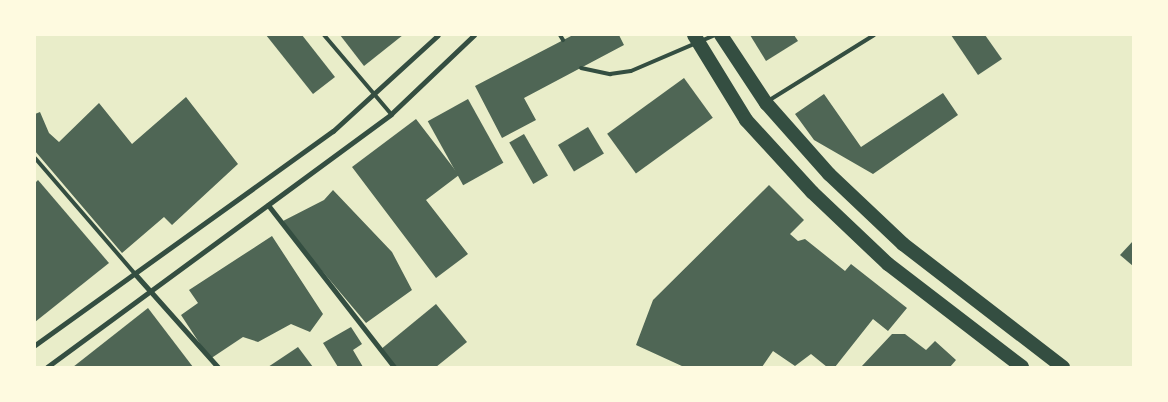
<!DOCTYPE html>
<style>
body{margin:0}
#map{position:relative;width:1168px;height:402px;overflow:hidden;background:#e9edc9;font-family:"Asap Condensed",sans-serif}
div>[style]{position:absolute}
.building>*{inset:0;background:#4f6655;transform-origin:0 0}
.service>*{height:4px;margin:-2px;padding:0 2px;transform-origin:2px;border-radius:2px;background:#344e41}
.minor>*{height:5px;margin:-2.5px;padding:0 2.5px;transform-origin:2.5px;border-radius:2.5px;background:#344e41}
.trunk>*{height:14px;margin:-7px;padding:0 7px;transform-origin:7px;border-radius:7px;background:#344e41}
span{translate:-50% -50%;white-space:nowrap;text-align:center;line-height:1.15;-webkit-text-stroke:4px #fefae0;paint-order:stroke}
.frame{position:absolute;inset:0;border:36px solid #fefae0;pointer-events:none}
</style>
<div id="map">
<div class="building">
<div style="clip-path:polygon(266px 35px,302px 35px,335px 77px,313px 94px)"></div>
<div style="clip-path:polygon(340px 35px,403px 35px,364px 66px)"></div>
<div style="clip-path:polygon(573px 35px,619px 35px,624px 45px,524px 98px,536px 120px,502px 138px,475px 86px)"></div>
<div style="clip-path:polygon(750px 35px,794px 35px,798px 41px,766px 61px)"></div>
<div style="clip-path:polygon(951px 35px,985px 35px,1002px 59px,978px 75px)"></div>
<div style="left:684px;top:78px;width:49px;height:95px;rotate:54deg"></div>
<div style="clip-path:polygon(943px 93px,958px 115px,873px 174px,814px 140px,795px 114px,824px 94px,861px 147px)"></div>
<div style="clip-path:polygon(186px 97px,238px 164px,172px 225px,164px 217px,122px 253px,35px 151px,35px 114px,40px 112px,49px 133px,59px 142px,99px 103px,132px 144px)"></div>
<div style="left:468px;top:99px;width:73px;height:46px;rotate:61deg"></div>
<div style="clip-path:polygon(416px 119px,459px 175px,426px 200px,468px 254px,436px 278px,352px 167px)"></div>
<div style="left:588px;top:127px;width:31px;height:35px;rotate:59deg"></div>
<div style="left:524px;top:134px;width:48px;height:17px;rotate:60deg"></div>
<div style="clip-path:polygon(38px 180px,109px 263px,35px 322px,35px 183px)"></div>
<div style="clip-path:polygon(769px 185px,804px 220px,790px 234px,798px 241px,805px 239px,845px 271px,851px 264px,907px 308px,888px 331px,873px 319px,835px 367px,827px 367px,811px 354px,795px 366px,773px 351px,762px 367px,684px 367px,636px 345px,653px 300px)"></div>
<div style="clip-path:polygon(333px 190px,392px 252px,412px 290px,366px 323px,281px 222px,324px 200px)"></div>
<div style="clip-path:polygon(272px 236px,323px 314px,310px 332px,291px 324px,258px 342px,243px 337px,210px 359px,181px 315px,198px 303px,189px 290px)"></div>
<div style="clip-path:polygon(1133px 241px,1133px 266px,1120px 255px)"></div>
<div style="clip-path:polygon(436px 304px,467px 342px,436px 367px,393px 367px,380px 350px)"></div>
<div style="clip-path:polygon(148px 308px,193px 367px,73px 367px)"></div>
<div style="clip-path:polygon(351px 327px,362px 344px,353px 350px,363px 367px,338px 367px,323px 343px)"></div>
<div style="clip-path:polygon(892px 334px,905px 334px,926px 350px,935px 341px,956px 360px,950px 367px,861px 367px)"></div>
<div style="clip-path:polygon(298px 347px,313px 367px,268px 367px)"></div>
</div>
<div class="service">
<div style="left:324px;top:35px;width:104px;rotate:49.7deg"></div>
<div style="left:560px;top:35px;width:6px;rotate:59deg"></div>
<div style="left:581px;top:68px;width:30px;rotate:12deg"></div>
<div style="left:610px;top:74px;width:21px;rotate:-8deg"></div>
<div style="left:631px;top:71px;width:91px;rotate:-23.2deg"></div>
<div style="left:768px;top:101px;width:125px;rotate:-31.9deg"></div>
<div style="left:35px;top:158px;width:153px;rotate:49.2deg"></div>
</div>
<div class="minor">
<div style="left:268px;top:205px;width:205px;rotate:52.1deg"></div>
<div style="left:135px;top:274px;width:125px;rotate:48.3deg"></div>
<div style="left:35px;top:345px;width:367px;rotate:-35.7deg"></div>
<div style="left:333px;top:131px;width:142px;rotate:-42.4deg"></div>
<div style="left:47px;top:367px;width:427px;rotate:-36.3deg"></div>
<div style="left:391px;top:114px;width:115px;rotate:-43.6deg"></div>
</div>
<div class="trunk">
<div style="left:694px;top:35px;width:100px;rotate:58.5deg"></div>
<div style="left:746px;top:120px;width:98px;rotate:47.5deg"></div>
<div style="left:812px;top:192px;width:105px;rotate:43.5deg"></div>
<div style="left:888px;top:264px;width:169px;rotate:37.5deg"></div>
<div style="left:721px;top:35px;width:82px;rotate:56.5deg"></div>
<div style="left:766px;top:103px;width:95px;rotate:48.4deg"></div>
<div style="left:829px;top:174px;width:102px;rotate:43.4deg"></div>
<div style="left:903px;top:244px;width:202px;rotate:37.6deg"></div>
</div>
<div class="frame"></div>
</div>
